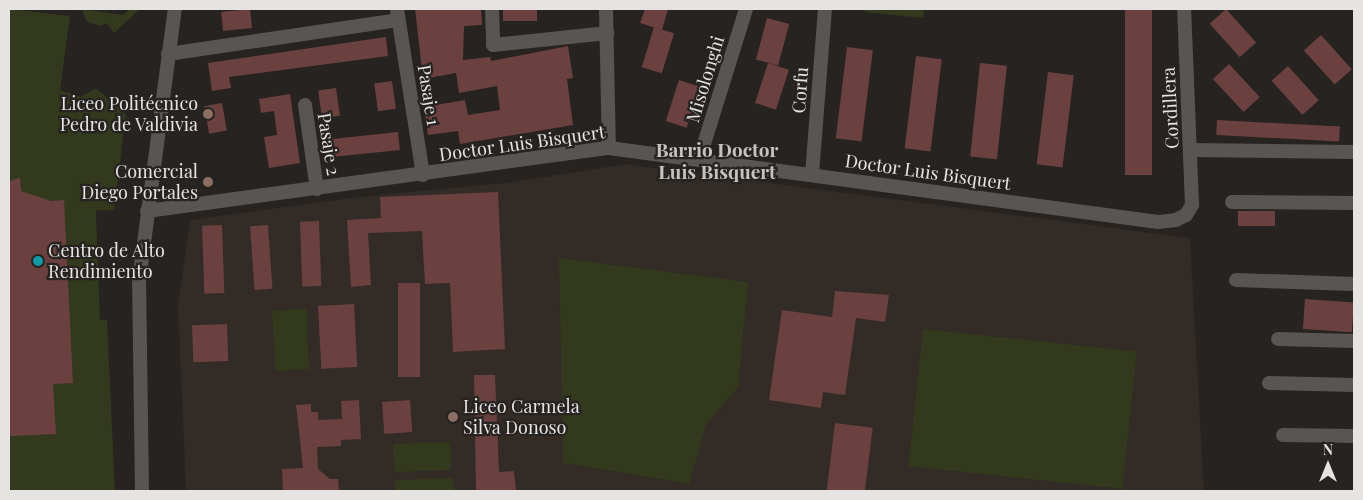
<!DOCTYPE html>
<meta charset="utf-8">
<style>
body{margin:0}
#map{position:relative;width:1363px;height:500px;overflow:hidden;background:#262321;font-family:"Playfair Display",serif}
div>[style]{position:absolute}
.built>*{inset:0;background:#332b26}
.green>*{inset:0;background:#32391d;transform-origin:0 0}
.building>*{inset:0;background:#6a413f;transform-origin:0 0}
.minor>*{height:14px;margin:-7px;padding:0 7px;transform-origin:7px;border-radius:7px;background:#585553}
.secondary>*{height:14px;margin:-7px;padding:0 7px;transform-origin:7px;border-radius:7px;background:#585553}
.dots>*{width:14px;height:14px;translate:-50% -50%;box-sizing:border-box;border:2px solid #262321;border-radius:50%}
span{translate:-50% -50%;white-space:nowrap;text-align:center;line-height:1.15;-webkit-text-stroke:4.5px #262321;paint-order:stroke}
.street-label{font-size:18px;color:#e6e4e3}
.poi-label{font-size:18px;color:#e6e4e3}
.right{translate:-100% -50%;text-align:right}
.left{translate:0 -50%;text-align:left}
.neighbourhood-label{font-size:19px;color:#c5c2bf;font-weight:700}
.frame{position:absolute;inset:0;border:10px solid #e6e4e3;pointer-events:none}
.north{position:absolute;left:1303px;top:440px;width:50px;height:50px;-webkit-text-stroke:4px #262321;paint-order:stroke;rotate:0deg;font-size:14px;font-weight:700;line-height:20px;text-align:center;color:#e6e4e3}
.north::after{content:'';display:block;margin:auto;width:18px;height:22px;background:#e6e4e3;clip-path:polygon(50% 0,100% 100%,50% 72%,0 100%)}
</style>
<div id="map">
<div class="built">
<div style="clip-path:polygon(625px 164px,1190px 238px,1204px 491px,186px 491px,178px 306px,190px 220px,350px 198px,514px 182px)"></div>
</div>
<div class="green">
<div style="clip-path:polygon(9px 9px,70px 16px,60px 90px,81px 97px,96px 88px,126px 114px,114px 210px,97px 210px,96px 214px,100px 320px,107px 320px,115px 491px,9px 491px)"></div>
<div style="clip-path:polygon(82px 9px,124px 15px,129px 9px,140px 9px,114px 33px,107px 23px,101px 26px,87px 22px)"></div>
<div style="clip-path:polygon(865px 9px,924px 9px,923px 18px,864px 12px)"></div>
<div style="clip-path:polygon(559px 258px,748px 282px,738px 387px,706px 425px,689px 484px,563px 463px)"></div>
<div style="left:306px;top:309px;width:60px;height:34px;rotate:87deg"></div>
<div style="left:923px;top:329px;width:215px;height:138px;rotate:6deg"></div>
<div style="left:450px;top:442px;width:28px;height:57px;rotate:88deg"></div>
<div style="clip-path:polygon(453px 478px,454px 491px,396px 491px,395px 480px)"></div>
</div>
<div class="building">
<div style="left:250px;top:9px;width:19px;height:29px;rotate:84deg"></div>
<div style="clip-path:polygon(415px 9px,481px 9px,482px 25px,464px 26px,463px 60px,490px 57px,491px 61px,568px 46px,573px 78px,567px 79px,573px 125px,460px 144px,458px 131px,428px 135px,424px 107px,465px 100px,468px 115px,500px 110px,497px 86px,459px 93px,456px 73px,423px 79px)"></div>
<div style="left:503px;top:9px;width:34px;height:12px"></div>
<div style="clip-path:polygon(645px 9px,668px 9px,662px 30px,640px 23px)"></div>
<div style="left:1125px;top:9px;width:27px;height:166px"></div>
<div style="left:1226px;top:9px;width:45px;height:22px;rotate:48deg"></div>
<div style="left:767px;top:18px;width:23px;height:43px;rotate:15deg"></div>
<div style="left:654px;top:27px;width:21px;height:42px;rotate:17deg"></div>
<div style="left:1321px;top:35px;width:46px;height:23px;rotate:48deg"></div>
<div style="clip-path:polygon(386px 37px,388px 56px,229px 77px,231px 88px,212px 91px,208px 63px)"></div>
<div style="left:847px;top:47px;width:26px;height:92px;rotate:7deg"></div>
<div style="left:916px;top:56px;width:26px;height:93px;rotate:7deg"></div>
<div style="left:768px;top:63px;width:22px;height:42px;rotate:18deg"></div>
<div style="left:980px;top:63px;width:27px;height:94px;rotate:6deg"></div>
<div style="left:1229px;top:64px;width:45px;height:22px;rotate:47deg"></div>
<div style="left:1288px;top:66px;width:46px;height:22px;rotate:48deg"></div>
<div style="left:1048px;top:72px;width:26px;height:93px;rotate:7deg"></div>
<div style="left:679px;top:80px;width:22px;height:43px;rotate:18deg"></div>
<div style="left:392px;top:81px;width:28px;height:18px;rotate:82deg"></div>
<div style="left:336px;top:88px;width:28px;height:18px;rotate:82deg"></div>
<div style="clip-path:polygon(290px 94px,300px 163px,269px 168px,264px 137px,277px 135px,274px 111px,261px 113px,259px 99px)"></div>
<div style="left:222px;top:103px;width:28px;height:18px;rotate:80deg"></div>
<div style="left:1217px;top:120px;width:123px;height:15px;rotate:3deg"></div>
<div style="left:398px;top:132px;width:18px;height:73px;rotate:84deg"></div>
<div style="clip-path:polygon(20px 178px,21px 191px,51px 201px,64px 200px,73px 383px,53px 384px,56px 434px,9px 436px,9px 181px)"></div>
<div style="clip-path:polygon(498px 192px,505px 349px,453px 352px,450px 283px,425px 284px,422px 231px,368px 233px,371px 285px,351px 287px,347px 220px,381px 218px,380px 197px)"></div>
<div style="left:1238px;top:211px;width:37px;height:15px"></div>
<div style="left:319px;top:221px;width:65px;height:19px;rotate:88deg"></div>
<div style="left:222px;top:225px;width:68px;height:20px;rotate:88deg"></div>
<div style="left:268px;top:225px;width:64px;height:18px;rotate:86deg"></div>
<div style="left:398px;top:283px;width:22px;height:94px"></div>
<div style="clip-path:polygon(835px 291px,889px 295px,885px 322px,856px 318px,845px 395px,823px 392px,821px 408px,769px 400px,782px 310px,832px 317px)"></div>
<div style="left:1305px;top:299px;width:49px;height:30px;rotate:4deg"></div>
<div style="left:354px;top:304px;width:63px;height:36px;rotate:87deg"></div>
<div style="left:227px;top:324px;width:37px;height:35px;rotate:88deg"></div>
<div style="clip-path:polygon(474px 375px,495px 375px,499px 472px,514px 471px,516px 491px,476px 491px)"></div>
<div style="clip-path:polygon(359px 400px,361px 439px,341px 440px,341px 446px,317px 447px,318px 469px,330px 479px,338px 479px,339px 491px,283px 491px,282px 469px,303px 468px,296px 405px,311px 404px,311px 412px,318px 412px,318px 420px,342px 419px,341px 401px)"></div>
<div style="left:410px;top:400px;width:32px;height:28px;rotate:86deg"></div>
<div style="left:835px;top:423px;width:38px;height:69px;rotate:7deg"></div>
</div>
<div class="minor">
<div style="left:397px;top:9px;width:168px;rotate:81.1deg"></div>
<div style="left:492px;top:9px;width:36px;rotate:88deg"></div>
<div style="left:493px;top:45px;width:115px;rotate:-6deg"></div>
<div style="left:606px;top:9px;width:139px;rotate:88.8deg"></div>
<div style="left:168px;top:54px;width:232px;rotate:-8.4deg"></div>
<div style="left:305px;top:105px;width:85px;rotate:81.9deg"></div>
<div style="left:1191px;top:150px;width:163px;rotate:0.7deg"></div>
<div style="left:699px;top:160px;width:158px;rotate:-72.7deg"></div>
<div style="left:812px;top:174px;width:166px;rotate:-85.5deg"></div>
<div style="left:1232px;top:202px;width:122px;rotate:0.5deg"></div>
<div style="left:147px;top:211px;width:466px;rotate:-7.8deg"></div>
<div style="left:609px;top:148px;width:554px;rotate:7.68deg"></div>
<div style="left:1158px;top:222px;width:18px;rotate:-6deg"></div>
<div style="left:1176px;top:220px;width:11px;rotate:-27deg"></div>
<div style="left:1186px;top:215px;width:12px;rotate:-59deg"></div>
<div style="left:1192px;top:205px;width:196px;rotate:-92.3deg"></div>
<div style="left:1236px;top:280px;width:118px;rotate:1.9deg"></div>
<div style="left:1278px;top:339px;width:76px;rotate:1.5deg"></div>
<div style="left:1269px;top:383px;width:85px;rotate:1.3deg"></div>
<div style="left:1283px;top:435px;width:71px;rotate:0.8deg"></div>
</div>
<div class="secondary">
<div style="left:142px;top:491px;width:210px;rotate:-90.8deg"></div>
<div style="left:139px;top:281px;width:274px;rotate:-82.5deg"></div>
</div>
<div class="dots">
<div style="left:208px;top:114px;background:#8d6e63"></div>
<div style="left:208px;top:182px;background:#8d6e63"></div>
<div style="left:38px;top:261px;background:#0f9aa8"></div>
<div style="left:453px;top:417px;background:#8d6e63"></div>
</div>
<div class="street-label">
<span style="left:705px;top:79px;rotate:-73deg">Misolonghi</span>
<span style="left:800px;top:90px;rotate:-86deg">Corfu</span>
<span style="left:429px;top:95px;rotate:81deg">Pasaje 1</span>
<span style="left:1170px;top:108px;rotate:-93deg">Cordillera</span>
<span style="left:522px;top:143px;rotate:-8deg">Doctor Luis Bisquert</span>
<span style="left:329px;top:144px;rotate:81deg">Pasaje 2</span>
<span style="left:928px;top:172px;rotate:8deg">Doctor Luis Bisquert</span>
</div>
<div class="poi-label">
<span class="right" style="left:198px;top:114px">Liceo Politécnico<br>Pedro de Valdivia</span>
<span class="right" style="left:198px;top:182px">Comercial<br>Diego Portales</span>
<span class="left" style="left:48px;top:261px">Centro de Alto<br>Rendimiento</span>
<span class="left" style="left:463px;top:417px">Liceo Carmela<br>Silva Donoso</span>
</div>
<div class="neighbourhood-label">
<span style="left:717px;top:161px">Barrio Doctor<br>Luis Bisquert</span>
</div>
<div class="frame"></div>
<div class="north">N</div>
</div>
